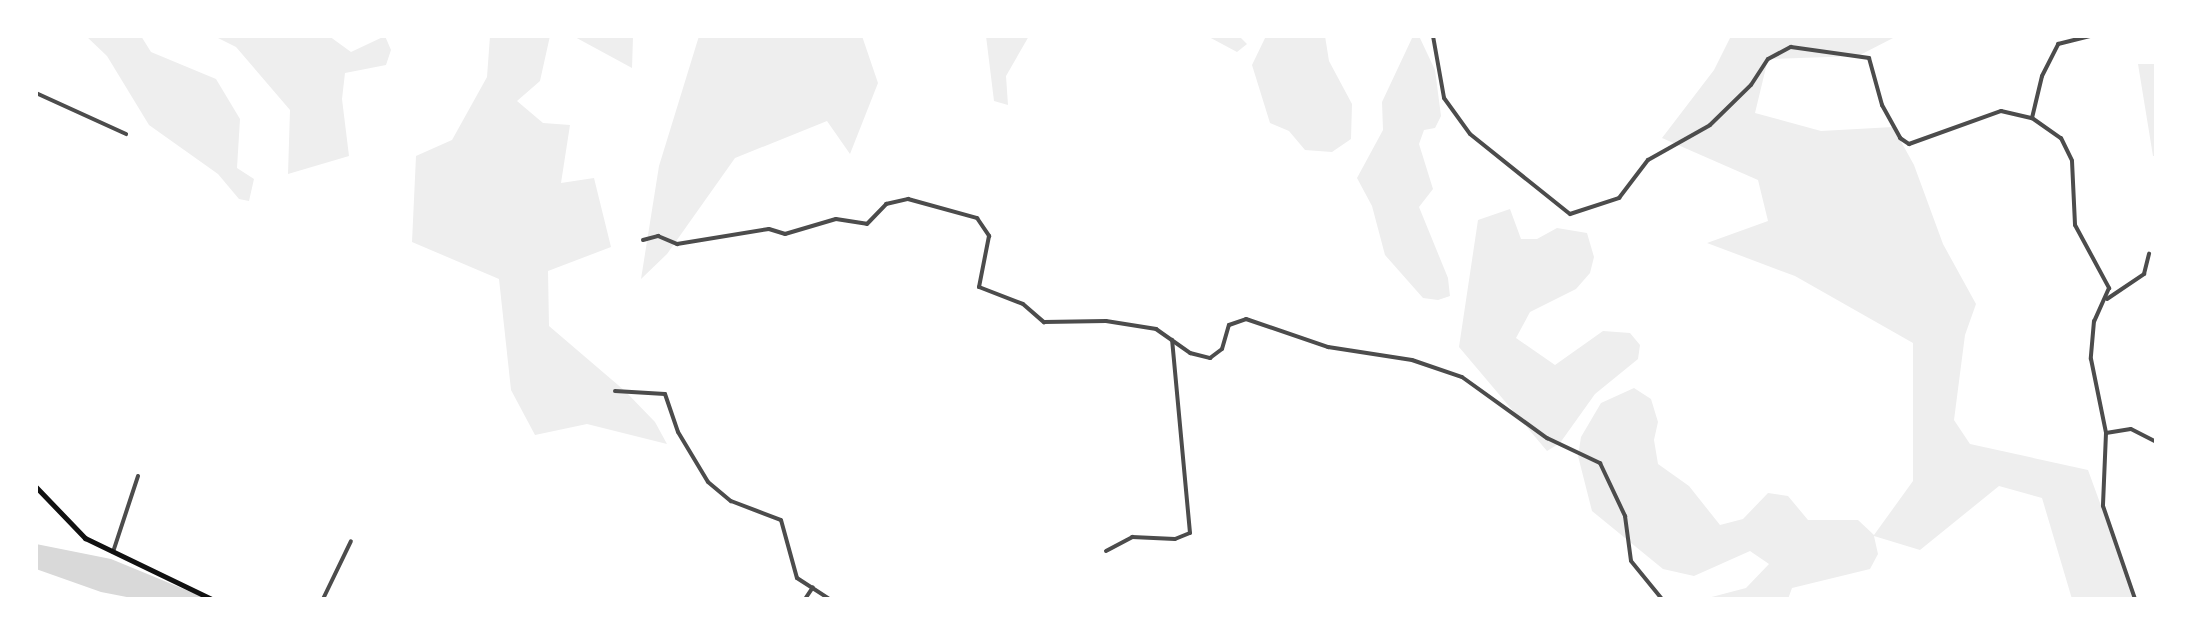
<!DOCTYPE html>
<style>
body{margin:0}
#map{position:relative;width:2192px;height:635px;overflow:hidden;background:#fff;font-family:Quicksand,sans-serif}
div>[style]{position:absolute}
.green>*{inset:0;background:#eee}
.water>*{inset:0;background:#d9d9d9}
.minor>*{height:4px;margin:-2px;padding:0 2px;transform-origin:2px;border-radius:2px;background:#4c4c4c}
.secondary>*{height:5px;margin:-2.5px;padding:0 2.5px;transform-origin:2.5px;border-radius:2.5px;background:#111}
span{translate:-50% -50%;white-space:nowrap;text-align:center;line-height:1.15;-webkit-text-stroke:6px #fff;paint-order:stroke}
.frame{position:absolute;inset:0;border:38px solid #fff;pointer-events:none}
</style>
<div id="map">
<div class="green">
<div style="clip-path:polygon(86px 36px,141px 36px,151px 52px,216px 79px,240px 119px,237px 168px,254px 179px,249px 201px,239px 199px,218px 174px,149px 125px,107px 56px)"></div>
<div style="clip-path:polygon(214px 36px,329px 36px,351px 52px,385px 36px,391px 50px,386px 65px,345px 73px,342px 99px,349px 156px,288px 174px,290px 110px,236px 47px)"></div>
<div style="clip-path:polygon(490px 36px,550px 36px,540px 81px,517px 101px,543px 123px,570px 125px,561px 183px,594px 178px,611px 247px,548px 271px,549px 326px,625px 391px,655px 422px,667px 444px,587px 424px,535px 435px,511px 390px,499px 279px,412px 242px,416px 156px,452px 140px,487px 77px)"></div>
<div style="clip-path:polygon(573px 36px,633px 36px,632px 68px)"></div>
<div style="clip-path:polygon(699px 36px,862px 36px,878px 83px,850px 154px,827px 121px,735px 158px,667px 254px,641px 279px,659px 166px)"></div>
<div style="clip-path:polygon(986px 36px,1029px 36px,1006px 76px,1008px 105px,994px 101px)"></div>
<div style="clip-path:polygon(1182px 36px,1239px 36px,1247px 44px,1237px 52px,1209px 37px)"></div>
<div style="clip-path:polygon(1266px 36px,1325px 36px,1329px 61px,1352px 104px,1351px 139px,1332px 152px,1305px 150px,1289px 131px,1270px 123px,1252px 65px)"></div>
<div style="clip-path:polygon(1413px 36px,1419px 36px,1435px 70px,1441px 116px,1435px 128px,1424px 130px,1419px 144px,1433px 189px,1419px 207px,1448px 278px,1450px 296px,1438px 300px,1423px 298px,1385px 255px,1372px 206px,1357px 178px,1383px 130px,1382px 102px)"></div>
<div style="clip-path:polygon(1731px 36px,1897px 36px,1858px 56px,1768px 59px,1755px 113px,1821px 131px,1893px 127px,1914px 165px,1943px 244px,1976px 304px,1965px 335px,1954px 420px,1970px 444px,2088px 470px,2135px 599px,2072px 599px,2042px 498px,1999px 486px,1920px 550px,1874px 536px,1878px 554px,1870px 569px,1792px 588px,1788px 599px,1704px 599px,1746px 588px,1769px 564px,1750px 551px,1694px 576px,1663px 569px,1592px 511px,1578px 456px,1581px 437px,1601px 403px,1634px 388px,1651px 399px,1658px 422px,1654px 440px,1658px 464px,1689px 486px,1720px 525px,1743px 519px,1768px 493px,1788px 496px,1808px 520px,1858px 520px,1874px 535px,1913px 481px,1913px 343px,1795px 276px,1707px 243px,1768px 221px,1758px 180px,1662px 138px,1714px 70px)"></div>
<div style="clip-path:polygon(2138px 64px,2156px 64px,2156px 156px,2153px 156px)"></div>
<div style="clip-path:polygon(1510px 209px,1521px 239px,1537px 239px,1557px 228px,1587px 233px,1594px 257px,1590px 273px,1576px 289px,1530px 312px,1516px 338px,1555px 365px,1603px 331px,1630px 333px,1640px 345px,1638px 359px,1595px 394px,1560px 443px,1547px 451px,1459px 347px,1478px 220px)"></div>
</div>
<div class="water">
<div style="clip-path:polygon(36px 544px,111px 559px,208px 599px,137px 599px,101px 592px,36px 569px)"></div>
</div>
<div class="minor">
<div style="left:1433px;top:36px;width:63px;rotate:79.9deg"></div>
<div style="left:1444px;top:98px;width:44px;rotate:54.2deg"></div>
<div style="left:1470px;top:134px;width:128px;rotate:38.7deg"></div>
<div style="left:1570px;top:214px;width:52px;rotate:-18.1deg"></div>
<div style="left:1619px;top:198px;width:48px;rotate:-52.7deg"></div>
<div style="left:1648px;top:160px;width:71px;rotate:-29.4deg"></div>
<div style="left:1710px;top:125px;width:57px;rotate:-44.3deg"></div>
<div style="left:1751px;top:85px;width:31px;rotate:-57deg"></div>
<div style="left:1768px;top:59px;width:26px;rotate:-28deg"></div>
<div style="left:1791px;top:47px;width:79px;rotate:8deg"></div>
<div style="left:1869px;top:58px;width:49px;rotate:74.5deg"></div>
<div style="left:1882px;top:105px;width:38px;rotate:61deg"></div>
<div style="left:1900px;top:138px;width:11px;rotate:34deg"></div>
<div style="left:1909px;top:144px;width:98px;rotate:-19.7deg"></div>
<div style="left:2001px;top:111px;width:32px;rotate:13deg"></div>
<div style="left:2032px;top:118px;width:35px;rotate:35deg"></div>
<div style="left:2061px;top:138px;width:25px;rotate:64deg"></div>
<div style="left:2072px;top:161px;width:64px;rotate:87.3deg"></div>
<div style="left:2075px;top:225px;width:72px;rotate:61.6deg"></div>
<div style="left:2109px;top:288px;width:36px;rotate:114deg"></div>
<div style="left:2094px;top:321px;width:38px;rotate:95deg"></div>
<div style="left:2091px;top:359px;width:76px;rotate:78.5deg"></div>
<div style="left:2106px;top:433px;width:73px;rotate:92.4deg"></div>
<div style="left:2103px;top:506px;width:98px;rotate:71deg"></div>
<div style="left:36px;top:93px;width:99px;rotate:24.5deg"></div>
<div style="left:2032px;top:118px;width:43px;rotate:-76.6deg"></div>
<div style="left:2042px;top:76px;width:36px;rotate:-63deg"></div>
<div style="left:2058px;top:44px;width:34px;rotate:-14deg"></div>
<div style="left:643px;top:240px;width:16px;rotate:-15deg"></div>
<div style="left:658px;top:236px;width:21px;rotate:23deg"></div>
<div style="left:677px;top:244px;width:93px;rotate:-9.3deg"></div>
<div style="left:769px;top:229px;width:17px;rotate:17deg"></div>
<div style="left:785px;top:234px;width:53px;rotate:-16.4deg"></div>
<div style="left:836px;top:219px;width:31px;rotate:9deg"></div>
<div style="left:867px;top:224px;width:28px;rotate:-46deg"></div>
<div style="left:886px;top:204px;width:23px;rotate:-13deg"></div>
<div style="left:908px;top:199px;width:72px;rotate:15.4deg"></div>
<div style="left:977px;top:218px;width:22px;rotate:56deg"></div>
<div style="left:989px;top:236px;width:52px;rotate:101.1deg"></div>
<div style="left:979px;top:287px;width:47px;rotate:21.1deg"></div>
<div style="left:1023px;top:304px;width:28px;rotate:41deg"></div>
<div style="left:1044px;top:322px;width:62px;rotate:-0.9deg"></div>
<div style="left:1106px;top:321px;width:51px;rotate:9.1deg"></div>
<div style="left:1156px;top:329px;width:42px;rotate:35.2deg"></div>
<div style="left:1190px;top:353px;width:21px;rotate:14deg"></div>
<div style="left:1210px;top:358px;width:15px;rotate:-37deg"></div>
<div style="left:1222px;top:349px;width:25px;rotate:-74deg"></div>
<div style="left:1229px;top:325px;width:18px;rotate:-19deg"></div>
<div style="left:1246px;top:319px;width:87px;rotate:18.9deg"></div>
<div style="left:1328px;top:347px;width:85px;rotate:8.8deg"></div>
<div style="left:1412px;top:360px;width:53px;rotate:18.8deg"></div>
<div style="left:1462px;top:377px;width:105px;rotate:35.7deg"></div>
<div style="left:1547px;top:438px;width:59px;rotate:25.3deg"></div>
<div style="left:1600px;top:463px;width:59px;rotate:64.7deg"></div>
<div style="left:1625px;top:516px;width:45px;rotate:82.4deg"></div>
<div style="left:1631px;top:561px;width:49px;rotate:50.8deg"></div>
<div style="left:2107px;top:299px;width:45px;rotate:-34deg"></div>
<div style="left:2144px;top:274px;width:21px;rotate:-76deg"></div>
<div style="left:615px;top:391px;width:50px;rotate:3.4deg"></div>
<div style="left:665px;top:394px;width:40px;rotate:71.1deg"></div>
<div style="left:678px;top:432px;width:58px;rotate:59deg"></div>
<div style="left:708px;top:482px;width:30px;rotate:40deg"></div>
<div style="left:731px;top:501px;width:53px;rotate:20.8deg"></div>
<div style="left:781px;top:520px;width:60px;rotate:74.6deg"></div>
<div style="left:797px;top:578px;width:38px;rotate:33deg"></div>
<div style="left:2106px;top:433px;width:25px;rotate:-9deg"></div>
<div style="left:2131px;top:429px;width:28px;rotate:27deg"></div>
<div style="left:1106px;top:551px;width:30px;rotate:-28deg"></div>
<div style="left:1132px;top:537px;width:43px;rotate:2.7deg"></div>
<div style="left:1175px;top:539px;width:16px;rotate:-22deg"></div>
<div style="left:1190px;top:533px;width:194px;rotate:-95.3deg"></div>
<div style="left:113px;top:552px;width:80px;rotate:-71.8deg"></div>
<div style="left:323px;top:599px;width:64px;rotate:-64.2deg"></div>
<div style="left:805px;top:599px;width:14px;rotate:-56deg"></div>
</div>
<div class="secondary">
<div style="left:36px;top:487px;width:71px;rotate:46.1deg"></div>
<div style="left:85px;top:538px;width:141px;rotate:25.7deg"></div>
</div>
<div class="frame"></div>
</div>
